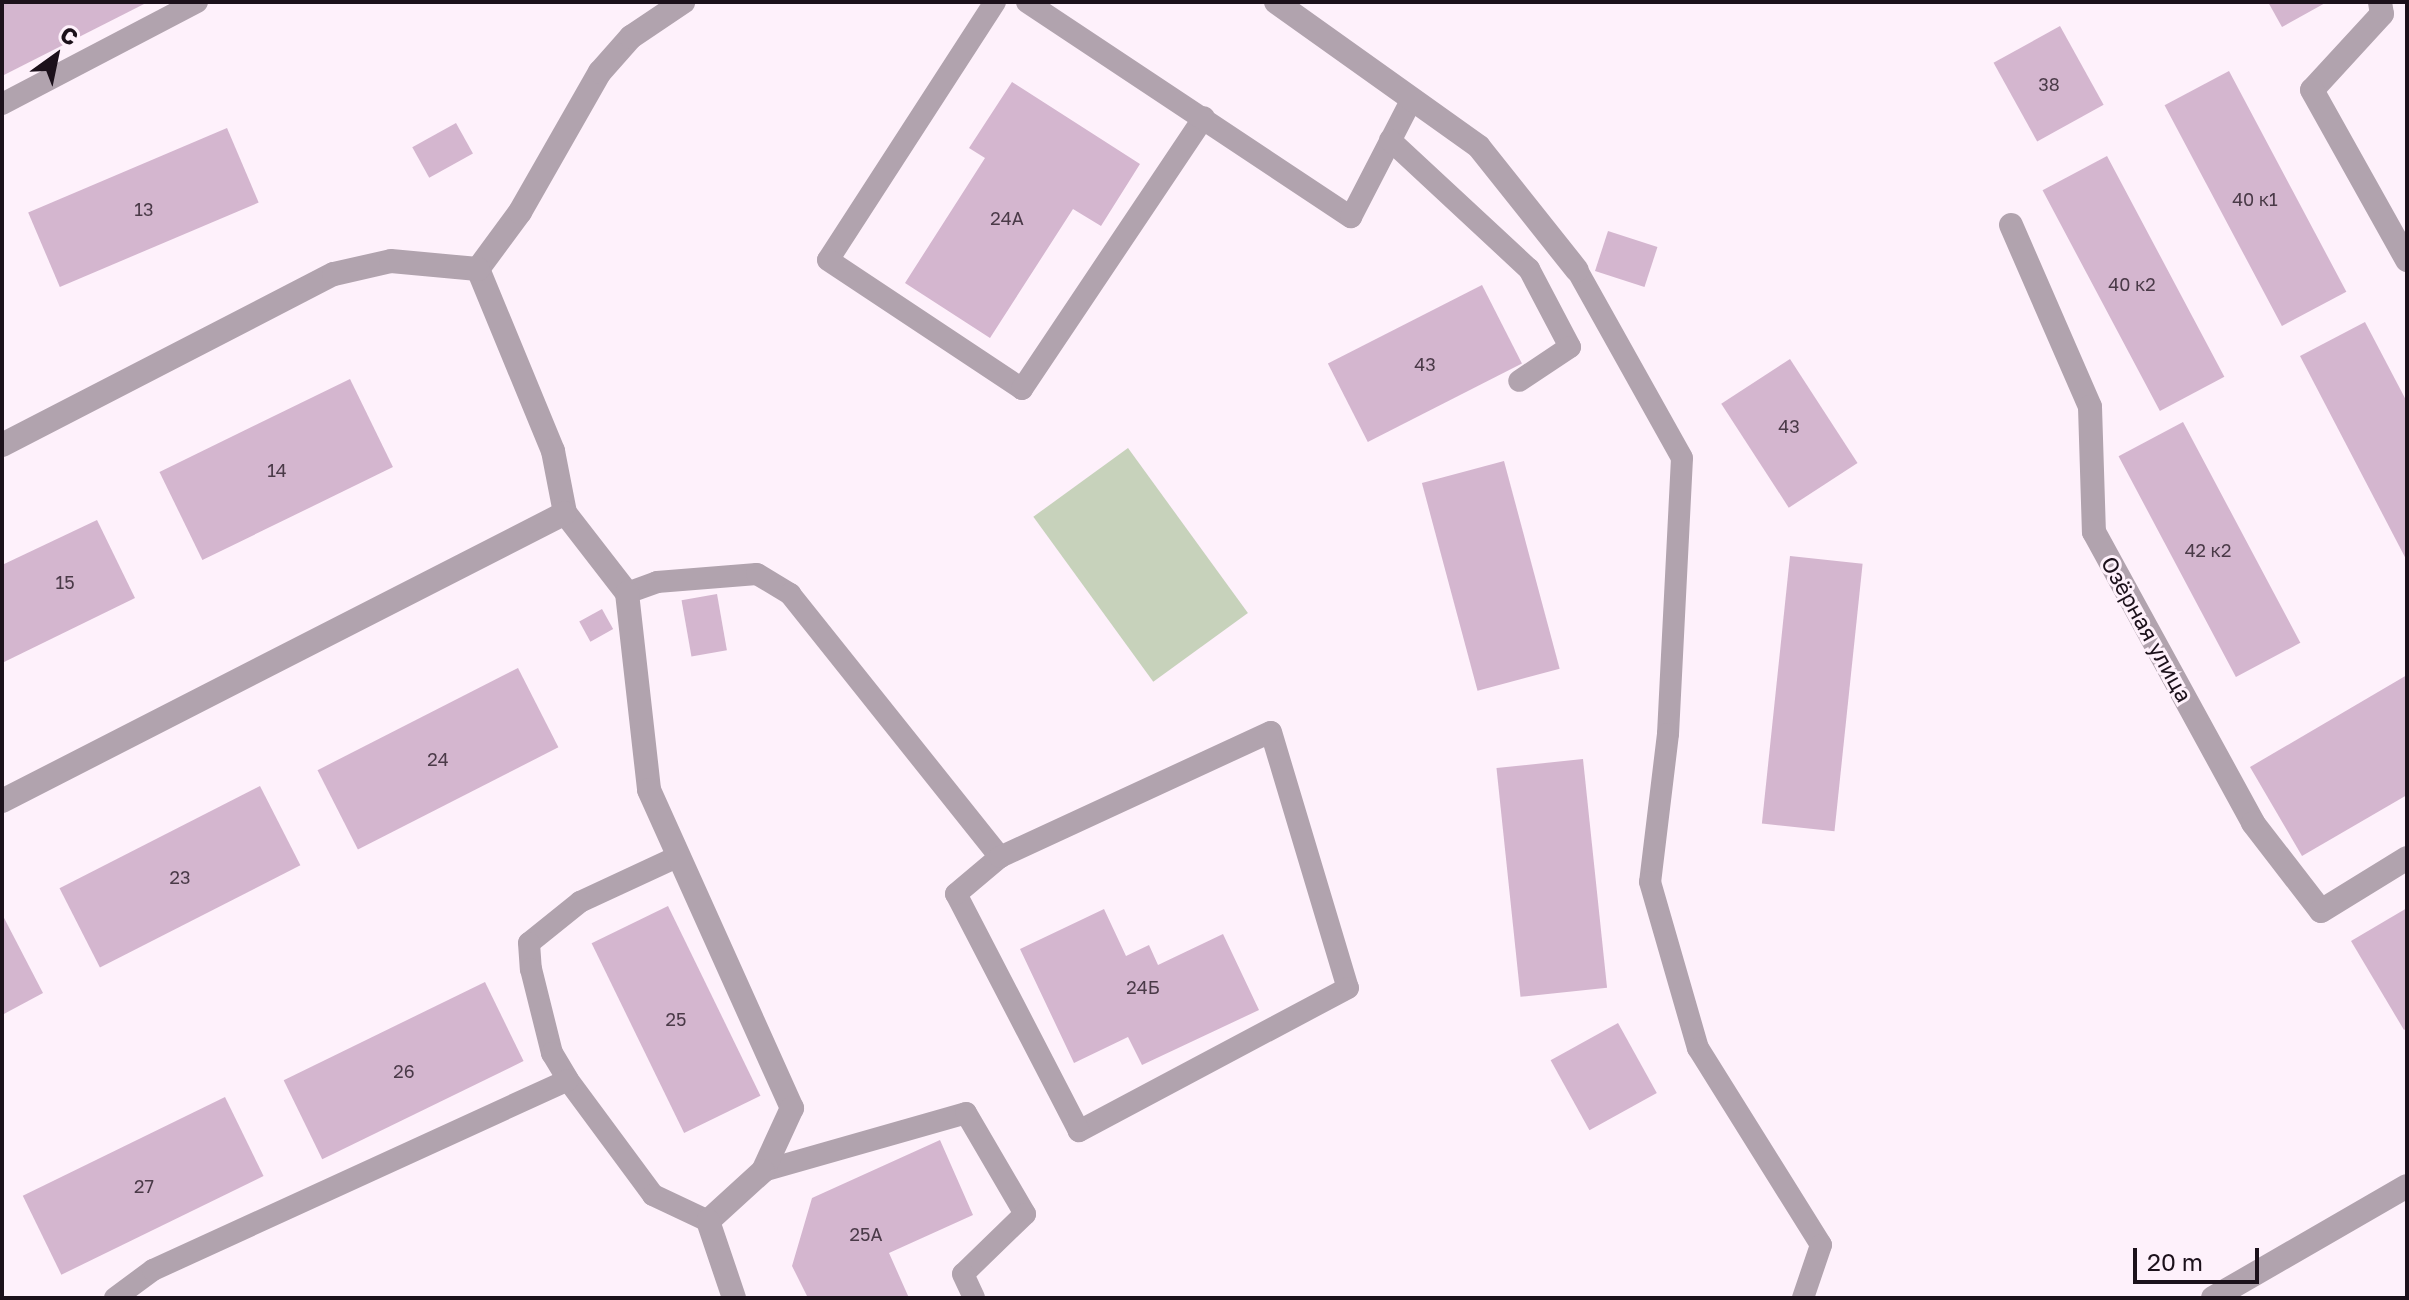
<!DOCTYPE html>
<meta charset="utf-8">
<style>
body{margin:0}
#map{position:relative;width:2409px;height:1300px;overflow:hidden;background:#fef1fb;font-family:"Golos Text",sans-serif}
div>[style]{position:absolute}
.green>*{inset:0;background:#c7d2bb;transform-origin:0 0}
.building>*{inset:0;background:#d4b6cf;transform-origin:0 0}
.service>*{height:22px;margin:-11px;padding:0 11px;transform-origin:11px;border-radius:11px;background:#b1a3ae}
.minor>*{height:24px;margin:-12px;padding:0 12px;transform-origin:12px;border-radius:12px;background:#b1a3ae}
span{translate:-50% -50%;white-space:nowrap;text-align:center;line-height:1.15;-webkit-text-stroke:6px #fef1fb;paint-order:stroke}
.number-label{font-size:18px;color:#4a3a48}
.number-label span{-webkit-text-stroke-width:0}
.street-label{font-size:22px;color:#1c111b}
.frame{position:absolute;inset:0;border:4px solid #1c111b;pointer-events:none}
.north{position:absolute;left:16px;top:16px;width:80px;height:80px;-webkit-text-stroke:6px #fef1fb;paint-order:stroke;rotate:33deg;font-size:22px;font-weight:700;line-height:32px;text-align:center;color:#1c111b}
.north::after{content:'';display:block;margin:auto;width:28px;height:36px;background:#1c111b;clip-path:polygon(50% 0,100% 100%,50% 72%,0 100%)}
.scale{position:absolute;left:2133px;top:1248px;width:126px;height:36px;box-sizing:border-box;border:4px solid #1c111b;border-top:0;padding-left:10px;font-size:24px;line-height:28px;white-space:nowrap;color:#1c111b;-webkit-text-stroke:6px #fef1fb;paint-order:stroke}
</style>
<div id="map">
<div class="green">
<div style="left:1128px;top:448px;width:204px;height:117px;rotate:54deg"></div>
</div>
<div class="building">
<div style="clip-path:polygon(2px 2px,148px 2px,2px 76px)"></div>
<div style="clip-path:polygon(2268px 2px,2327px 2px,2282px 27px)"></div>
<div style="left:2060px;top:26px;width:90px;height:76px;rotate:61deg"></div>
<div style="left:2229px;top:71px;width:250px;height:73px;rotate:62deg"></div>
<div style="clip-path:polygon(1012px 82px,1140px 164px,1101px 226px,1073px 209px,990px 338px,905px 283px,985px 158px,969px 148px)"></div>
<div style="left:456px;top:123px;width:35px;height:50px;rotate:61deg"></div>
<div style="left:227px;top:128px;width:81px;height:216px;rotate:67deg"></div>
<div style="left:2107px;top:156px;width:250px;height:73px;rotate:62deg"></div>
<div style="left:1608px;top:231px;width:52px;height:42px;rotate:18deg"></div>
<div style="left:1482px;top:285px;width:88px;height:173px;rotate:63deg"></div>
<div style="clip-path:polygon(2365px 322px,2407px 402px,2407px 561px,2300px 356px)"></div>
<div style="left:1790px;top:359px;width:124px;height:82px;rotate:57deg"></div>
<div style="left:350px;top:379px;width:98px;height:212px;rotate:64deg"></div>
<div style="left:2183px;top:422px;width:250px;height:73px;rotate:62deg"></div>
<div style="left:1504px;top:461px;width:215px;height:85px;rotate:75deg"></div>
<div style="clip-path:polygon(97px 520px,135px 598px,2px 663px,2px 565px)"></div>
<div style="left:1790px;top:556px;width:73px;height:269px;rotate:6deg"></div>
<div style="left:717px;top:594px;width:57px;height:36px;rotate:80deg"></div>
<div style="left:602px;top:609px;width:23px;height:26px;rotate:61deg"></div>
<div style="left:518px;top:668px;width:89px;height:225px;rotate:63deg"></div>
<div style="clip-path:polygon(2407px 675px,2407px 795px,2302px 856px,2250px 767px)"></div>
<div style="left:1583px;top:759px;width:230px;height:87px;rotate:84deg"></div>
<div style="left:260px;top:786px;width:89px;height:225px;rotate:63deg"></div>
<div style="left:668px;top:906px;width:211px;height:85px;rotate:64deg"></div>
<div style="clip-path:polygon(2407px 908px,2407px 1028px,2404px 1030px,2351px 941px)"></div>
<div style="clip-path:polygon(1104px 909px,1126px 956px,1149px 945px,1158px 965px,1223px 934px,1259px 1010px,1142px 1065px,1128px 1037px,1074px 1063px,1020px 949px)"></div>
<div style="clip-path:polygon(2px 914px,43px 993px,2px 1015px)"></div>
<div style="left:485px;top:982px;width:88px;height:224px;rotate:64deg"></div>
<div style="left:1618px;top:1023px;width:80px;height:77px;rotate:61deg"></div>
<div style="left:225px;top:1097px;width:88px;height:225px;rotate:64deg"></div>
<div style="clip-path:polygon(940px 1140px,973px 1215px,889px 1253px,909px 1298px,808px 1298px,792px 1266px,812px 1198px)"></div>
</div>
<div class="service">
<div style="left:995px;top:2px;width:307px;rotate:122.9deg"></div>
<div style="left:828px;top:260px;width:233px;rotate:33.6deg"></div>
<div style="left:1022px;top:389px;width:327px;rotate:-56.2deg"></div>
<div style="left:1027px;top:2px;width:389px;rotate:33.6deg"></div>
<div style="left:1351px;top:217px;width:133px;rotate:-62.7deg"></div>
<div style="left:2px;top:104px;width:220px;rotate:-27.6deg"></div>
<div style="left:1390px;top:140px;width:190px;rotate:42.9deg"></div>
<div style="left:1529px;top:269px;width:88px;rotate:62.3deg"></div>
<div style="left:1570px;top:347px;width:61px;rotate:146.3deg"></div>
<div style="left:1577px;top:270px;width:215px;rotate:60.8deg"></div>
<div style="left:1682px;top:458px;width:276px;rotate:92.9deg"></div>
<div style="left:1668px;top:734px;width:149px;rotate:96.9deg"></div>
<div style="left:1650px;top:882px;width:173px;rotate:73.9deg"></div>
<div style="left:1698px;top:1048px;width:232px;rotate:58deg"></div>
<div style="left:1821px;top:1245px;width:56px;rotate:108.8deg"></div>
<div style="left:627px;top:593px;width:32px;rotate:-20deg"></div>
<div style="left:657px;top:582px;width:100px;rotate:-4.6deg"></div>
<div style="left:757px;top:574px;width:39px;rotate:31deg"></div>
<div style="left:790px;top:594px;width:337px;rotate:51.4deg"></div>
<div style="left:1271px;top:732px;width:267px;rotate:73.3deg"></div>
<div style="left:1348px;top:988px;width:305px;rotate:152deg"></div>
<div style="left:1079px;top:1131px;width:267px;rotate:-117.4deg"></div>
<div style="left:956px;top:894px;width:57px;rotate:-40.1deg"></div>
<div style="left:1000px;top:857px;width:298px;rotate:-24.8deg"></div>
<div style="left:679px;top:856px;width:109px;rotate:155.1deg"></div>
<div style="left:580px;top:902px;width:65px;rotate:141.2deg"></div>
<div style="left:529px;top:943px;width:26px;rotate:86deg"></div>
<div style="left:531px;top:969px;width:87px;rotate:76deg"></div>
<div style="left:552px;top:1053px;width:31px;rotate:59deg"></div>
<div style="left:568px;top:1080px;width:143px;rotate:53.5deg"></div>
<div style="left:653px;top:1195px;width:61px;rotate:25.3deg"></div>
<div style="left:763px;top:1171px;width:211px;rotate:-15.9deg"></div>
<div style="left:966px;top:1113px;width:117px;rotate:59.7deg"></div>
<div style="left:1025px;top:1214px;width:86px;rotate:135.9deg"></div>
<div style="left:963px;top:1274px;width:26px;rotate:65deg"></div>
<div style="left:115px;top:1298px;width:47px;rotate:-36.4deg"></div>
<div style="left:153px;top:1270px;width:456px;rotate:-24.6deg"></div>
</div>
<div class="minor">
<div style="left:1276px;top:2px;width:249px;rotate:35.5deg"></div>
<div style="left:1479px;top:147px;width:157px;rotate:51.5deg"></div>
<div style="left:2380px;top:2px;width:12px;rotate:81deg"></div>
<div style="left:2382px;top:14px;width:103px;rotate:132.6deg"></div>
<div style="left:2312px;top:90px;width:195px;rotate:60.8deg"></div>
<div style="left:2011px;top:225px;width:198px;rotate:66.5deg"></div>
<div style="left:2090px;top:407px;width:125px;rotate:88.2deg"></div>
<div style="left:2094px;top:532px;width:332px;rotate:61.3deg"></div>
<div style="left:2253px;top:823px;width:111px;rotate:52.3deg"></div>
<div style="left:2321px;top:911px;width:101px;rotate:-31.6deg"></div>
<div style="left:478px;top:269px;width:197px;rotate:67.6deg"></div>
<div style="left:553px;top:451px;width:63px;rotate:79deg"></div>
<div style="left:565px;top:513px;width:101px;rotate:52.2deg"></div>
<div style="left:627px;top:593px;width:198px;rotate:83.6deg"></div>
<div style="left:649px;top:790px;width:349px;rotate:65.8deg"></div>
<div style="left:792px;top:1108px;width:69px;rotate:114.7deg"></div>
<div style="left:763px;top:1171px;width:74px;rotate:137.7deg"></div>
<div style="left:708px;top:1221px;width:81px;rotate:71.3deg"></div>
<div style="left:478px;top:269px;width:71px;rotate:-53.6deg"></div>
<div style="left:520px;top:212px;width:161px;rotate:-60.3deg"></div>
<div style="left:600px;top:72px;width:47px;rotate:-48.5deg"></div>
<div style="left:631px;top:37px;width:63px;rotate:-33.9deg"></div>
<div style="left:2px;top:445px;width:373px;rotate:-27.3deg"></div>
<div style="left:334px;top:274px;width:58px;rotate:-12.8deg"></div>
<div style="left:391px;top:261px;width:87px;rotate:5.3deg"></div>
<div style="left:2px;top:801px;width:632px;rotate:-27.09deg"></div>
<div style="left:2213px;top:1298px;width:224px;rotate:-30deg"></div>
</div>
<div class="number-label">
<span style="left:2049px;top:84px">38</span>
<span style="left:2255px;top:199px">40 к1</span>
<span style="left:144px;top:209px">13</span>
<span style="left:1007px;top:218px">24А</span>
<span style="left:2132px;top:284px">40 к2</span>
<span style="left:1425px;top:364px">43</span>
<span style="left:1789px;top:426px">43</span>
<span style="left:277px;top:470px">14</span>
<span style="left:2208px;top:550px">42 к2</span>
<span style="left:65px;top:582px">15</span>
<span style="left:438px;top:759px">24</span>
<span style="left:180px;top:877px">23</span>
<span style="left:1143px;top:987px">24Б</span>
<span style="left:676px;top:1019px">25</span>
<span style="left:404px;top:1071px">26</span>
<span style="left:144px;top:1186px">27</span>
<span style="left:866px;top:1234px">25А</span>
</div>
<div class="street-label">
<span style="left:2147px;top:629px;rotate:61deg">Озёрная улица</span>
</div>
<div class="frame"></div>
<div class="north">С</div>
<div class="scale">20 m</div>
</div>
